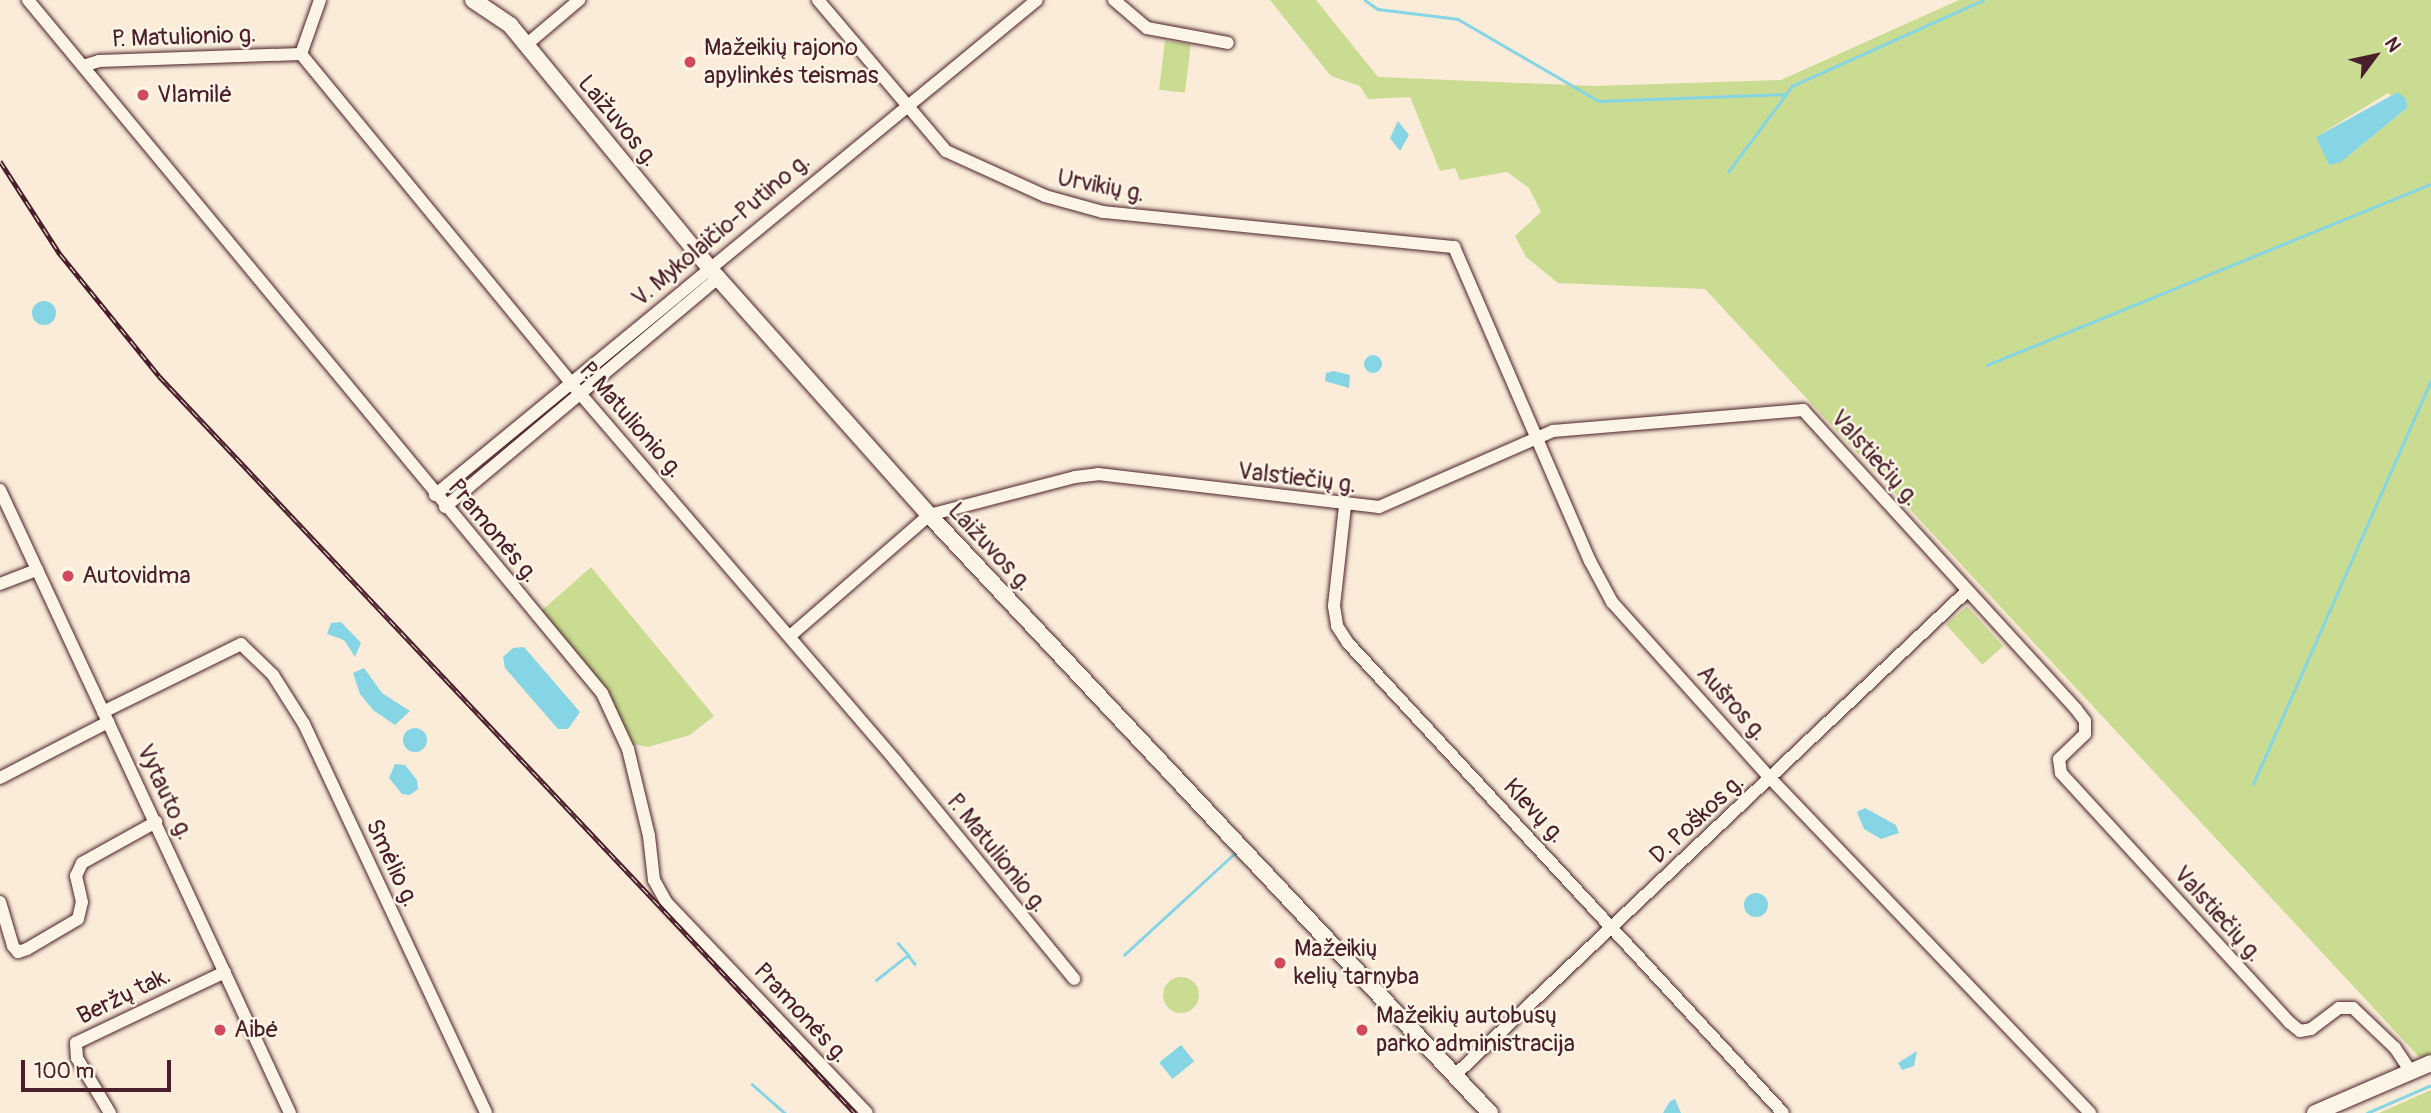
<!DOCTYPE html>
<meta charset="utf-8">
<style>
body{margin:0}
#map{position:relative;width:2431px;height:1113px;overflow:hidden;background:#faecd8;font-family:Pangolin,sans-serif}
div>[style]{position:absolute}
.green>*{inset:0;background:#cadc91;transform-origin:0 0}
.round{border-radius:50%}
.water>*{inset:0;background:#86d5e4;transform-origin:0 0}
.stream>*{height:2.5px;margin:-1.25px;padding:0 1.25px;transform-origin:1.25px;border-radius:1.25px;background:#86d5e4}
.roads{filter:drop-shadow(0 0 2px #4a1f2b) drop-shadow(0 0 2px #4a1f2b)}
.minor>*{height:12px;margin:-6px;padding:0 6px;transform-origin:6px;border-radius:6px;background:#fcf5e5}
.major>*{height:16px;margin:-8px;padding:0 8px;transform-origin:8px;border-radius:8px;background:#fcf5e5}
.rail>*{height:5px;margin-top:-2.5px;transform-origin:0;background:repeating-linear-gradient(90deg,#fcf5e5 0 8px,#4a1f2b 0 16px);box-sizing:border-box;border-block:2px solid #4a1f2b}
.dots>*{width:19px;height:19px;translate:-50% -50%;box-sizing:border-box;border:4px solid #fcf5e5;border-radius:50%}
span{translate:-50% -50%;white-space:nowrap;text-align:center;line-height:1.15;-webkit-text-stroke:5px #fcf5e5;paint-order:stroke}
.street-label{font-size:24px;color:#4a1f2b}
.poi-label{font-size:24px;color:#4a1f2b}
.left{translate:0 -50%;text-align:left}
.north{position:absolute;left:2340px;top:21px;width:70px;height:70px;-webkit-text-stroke:5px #fcf5e5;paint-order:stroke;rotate:57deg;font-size:19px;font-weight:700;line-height:28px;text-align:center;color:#4a1f2b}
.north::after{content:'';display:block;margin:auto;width:24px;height:32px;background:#4a1f2b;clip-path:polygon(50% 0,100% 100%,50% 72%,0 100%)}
.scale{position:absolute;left:21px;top:1060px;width:150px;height:32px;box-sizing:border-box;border:4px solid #4a1f2b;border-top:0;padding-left:9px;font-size:21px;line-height:24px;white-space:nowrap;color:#4a1f2b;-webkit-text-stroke:5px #fcf5e5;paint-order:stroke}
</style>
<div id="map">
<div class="green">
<div style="clip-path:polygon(evenodd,1270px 0,1316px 0,1378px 77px,1595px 86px,1781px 80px,1959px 0,2431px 0,2431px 1054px,2421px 1059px,1705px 289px,1558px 283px,1526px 257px,1515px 236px,1541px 212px,1529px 188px,1507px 172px,1460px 180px,1455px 168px,1440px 171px,1410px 97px,1368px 99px,1360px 86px,1331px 76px,1270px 0,2388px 93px,2407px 108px,2341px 162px,2316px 137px,2388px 93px)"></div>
<div style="left:1165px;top:41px;width:26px;height:49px;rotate:7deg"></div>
<div style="clip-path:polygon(591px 567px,714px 716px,690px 735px,648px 747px,633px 744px,616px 710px,539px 613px)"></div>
<div style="left:1967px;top:606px;width:54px;height:28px;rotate:48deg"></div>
<div class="round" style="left:1163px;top:977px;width:36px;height:36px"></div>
<div style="clip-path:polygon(2431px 1090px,2431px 1113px,2379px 1113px)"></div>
</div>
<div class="water">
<div style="clip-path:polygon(2398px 92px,2406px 99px,2407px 108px,2341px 162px,2329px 165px,2316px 137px)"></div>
<div style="clip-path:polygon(1398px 121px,1409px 135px,1400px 151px,1390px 138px)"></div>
<div class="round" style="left:32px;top:301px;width:24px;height:24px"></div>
<div class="round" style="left:1364px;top:355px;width:18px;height:18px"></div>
<div style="clip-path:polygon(1334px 371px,1350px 375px,1349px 388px,1325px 381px,1326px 373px)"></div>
<div style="clip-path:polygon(341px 622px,361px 643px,355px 657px,344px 640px,327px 634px,331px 623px)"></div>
<div style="clip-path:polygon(524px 647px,580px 712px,568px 729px,558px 729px,505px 668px,503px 657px,513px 648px)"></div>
<div style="clip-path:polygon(364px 668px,382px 693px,410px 711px,395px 725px,373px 710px,360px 694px,353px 673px)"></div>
<div class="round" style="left:403px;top:728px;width:24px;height:24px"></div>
<div style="clip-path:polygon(395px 764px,405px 765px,417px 780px,418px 789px,410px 795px,402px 794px,389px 778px)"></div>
<div style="clip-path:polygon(1865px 808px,1896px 825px,1899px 833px,1881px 839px,1864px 829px,1857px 812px)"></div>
<div class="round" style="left:1744px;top:893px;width:24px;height:24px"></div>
<div style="left:1181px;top:1045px;width:21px;height:28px;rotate:51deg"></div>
<div style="clip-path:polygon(1917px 1051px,1914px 1066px,1902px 1070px,1898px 1063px)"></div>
<div style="clip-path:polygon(1675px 1099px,1681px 1113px,1663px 1113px,1670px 1101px)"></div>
</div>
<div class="stream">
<div style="left:1365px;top:0;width:16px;rotate:35deg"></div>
<div style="left:1378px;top:9px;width:81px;rotate:7.1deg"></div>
<div style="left:1458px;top:19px;width:163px;rotate:30.2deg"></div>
<div style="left:1599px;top:101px;width:187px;rotate:-2.1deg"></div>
<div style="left:1728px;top:172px;width:107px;rotate:-53.3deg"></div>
<div style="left:1792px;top:86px;width:209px;rotate:-24.2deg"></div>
<div style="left:1987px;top:365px;width:479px;rotate:-22.2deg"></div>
<div style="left:2253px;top:784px;width:441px;rotate:-66.2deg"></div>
<div style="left:908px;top:955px;width:11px;rotate:52deg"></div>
<div style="left:1124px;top:955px;width:149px;rotate:-42.6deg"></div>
<div style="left:876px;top:980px;width:41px;rotate:-38deg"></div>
<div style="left:908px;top:955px;width:15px;rotate:-132deg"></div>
<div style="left:752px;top:1084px;width:44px;rotate:41.3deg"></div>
<div style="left:2367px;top:1113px;width:68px;rotate:-23.5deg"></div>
</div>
<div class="roads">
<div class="minor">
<div style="left:28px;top:0;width:900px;rotate:50.37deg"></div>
<div style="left:602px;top:693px;width:62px;rotate:65.1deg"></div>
<div style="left:628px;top:749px;width:89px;rotate:76.4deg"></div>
<div style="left:649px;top:836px;width:44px;rotate:83.5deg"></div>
<div style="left:654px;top:880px;width:25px;rotate:61deg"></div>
<div style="left:666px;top:902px;width:291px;rotate:46.4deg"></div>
<div style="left:818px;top:0;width:198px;rotate:49.7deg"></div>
<div style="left:946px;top:151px;width:109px;rotate:24.4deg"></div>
<div style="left:1045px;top:196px;width:60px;rotate:15.4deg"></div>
<div style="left:1103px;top:212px;width:353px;rotate:5.7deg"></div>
<div style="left:1454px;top:247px;width:342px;rotate:66.6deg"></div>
<div style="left:1590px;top:561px;width:47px;rotate:61.8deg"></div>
<div style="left:1612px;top:602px;width:238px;rotate:48.1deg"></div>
<div style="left:1771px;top:779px;width:462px;rotate:46.3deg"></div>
<div style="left:1114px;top:0;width:43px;rotate:40.3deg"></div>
<div style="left:1147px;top:28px;width:82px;rotate:10.5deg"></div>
<div style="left:526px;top:45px;width:70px;rotate:-40.3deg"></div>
<div style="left:301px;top:54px;width:57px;rotate:-70.6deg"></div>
<div style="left:83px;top:66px;width:17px;rotate:-17deg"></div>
<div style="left:99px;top:61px;width:202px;rotate:-2deg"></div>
<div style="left:301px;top:54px;width:424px;rotate:50.6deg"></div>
<div style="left:570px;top:382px;width:499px;rotate:49.3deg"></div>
<div style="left:895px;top:760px;width:283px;rotate:50.7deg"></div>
<div style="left:0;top:490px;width:687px;rotate:65.04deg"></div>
<div style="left:435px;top:495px;width:779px;rotate:-39.43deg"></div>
<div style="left:1345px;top:506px;width:101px;rotate:96.3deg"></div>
<div style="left:1334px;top:606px;width:20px;rotate:81deg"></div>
<div style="left:1337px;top:626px;width:20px;rotate:57deg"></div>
<div style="left:1348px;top:643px;width:640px;rotate:47.21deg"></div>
<div style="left:445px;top:507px;width:356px;rotate:-40deg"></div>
<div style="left:0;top:584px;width:40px;rotate:-21deg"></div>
<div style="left:790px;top:636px;width:184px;rotate:-41deg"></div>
<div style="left:929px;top:515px;width:151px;rotate:-14.6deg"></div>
<div style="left:1075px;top:477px;width:23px;rotate:-7deg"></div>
<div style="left:1098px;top:474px;width:283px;rotate:6.7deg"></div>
<div style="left:1379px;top:507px;width:190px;rotate:-23.6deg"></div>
<div style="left:1553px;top:431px;width:251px;rotate:-4.8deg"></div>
<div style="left:1803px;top:410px;width:405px;rotate:47.6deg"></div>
<div style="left:2076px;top:709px;width:15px;rotate:53deg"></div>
<div style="left:2085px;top:721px;width:13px;rotate:90deg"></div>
<div style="left:2085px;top:734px;width:36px;rotate:136deg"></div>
<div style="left:2059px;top:759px;width:14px;rotate:82deg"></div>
<div style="left:2061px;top:773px;width:338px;rotate:47.5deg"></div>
<div style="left:2289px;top:1022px;width:14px;rotate:39deg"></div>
<div style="left:2300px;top:1031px;width:11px;rotate:-10deg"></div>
<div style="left:2311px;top:1029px;width:35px;rotate:-37deg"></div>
<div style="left:2339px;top:1008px;width:14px"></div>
<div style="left:2353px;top:1008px;width:58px;rotate:43.6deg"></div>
<div style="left:2395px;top:1048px;width:29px;rotate:56deg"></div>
<div style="left:103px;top:712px;width:154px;rotate:-26.2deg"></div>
<div style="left:241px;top:644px;width:45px;rotate:44.1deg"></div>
<div style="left:273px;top:675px;width:58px;rotate:57.7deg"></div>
<div style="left:304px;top:724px;width:429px;rotate:64.9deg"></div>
<div style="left:0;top:778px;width:122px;rotate:-27.4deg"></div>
<div style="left:0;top:902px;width:46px;rotate:73.5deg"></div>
<div style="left:13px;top:946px;width:8px;rotate:50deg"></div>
<div style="left:18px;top:952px;width:9px;rotate:-18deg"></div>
<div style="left:27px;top:949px;width:59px;rotate:-30.5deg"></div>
<div style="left:78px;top:919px;width:17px;rotate:-77deg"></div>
<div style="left:82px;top:902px;width:27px;rotate:-103deg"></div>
<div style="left:76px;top:876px;width:14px;rotate:-65deg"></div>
<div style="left:82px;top:863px;width:85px;rotate:-29deg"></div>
<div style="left:1454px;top:1076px;width:706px;rotate:-43.39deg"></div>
<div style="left:110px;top:1113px;width:64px;rotate:-121deg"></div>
<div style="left:77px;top:1058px;width:15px;rotate:-94deg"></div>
<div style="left:76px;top:1043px;width:165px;rotate:-25.5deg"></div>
</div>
<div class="major">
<div style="left:473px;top:0;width:45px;rotate:34deg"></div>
<div style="left:510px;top:25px;width:328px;rotate:50.6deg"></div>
<div style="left:718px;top:278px;width:317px;rotate:48.3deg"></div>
<div style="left:929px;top:515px;width:820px;rotate:46.83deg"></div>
<div style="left:2315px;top:1113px;width:126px;rotate:-23.3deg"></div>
</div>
</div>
<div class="rail">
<div style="left:0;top:161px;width:111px;rotate:57.2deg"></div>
<div style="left:60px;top:254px;width:157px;rotate:50.9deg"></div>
<div style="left:159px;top:376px;width:1014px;rotate:46.64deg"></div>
</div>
<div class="dots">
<div style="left:690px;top:62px;background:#d1495b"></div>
<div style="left:143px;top:95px;background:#d1495b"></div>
<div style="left:68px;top:576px;background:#d1495b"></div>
<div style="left:1280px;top:963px;background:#d1495b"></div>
<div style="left:220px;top:1030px;background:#d1495b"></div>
<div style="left:1362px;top:1030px;background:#d1495b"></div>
</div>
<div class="street-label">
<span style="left:184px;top:37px;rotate:-2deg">P. Matulionio g.</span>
<span style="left:618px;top:121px;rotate:50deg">Laižuvos g.</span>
<span style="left:1101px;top:186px;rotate:11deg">Urvikių g.</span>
<span style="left:721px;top:230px;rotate:-40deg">V. Mykolaičio-Putino g.</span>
<span style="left:631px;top:420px;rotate:49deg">P. Matulionio g.</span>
<span style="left:1875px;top:458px;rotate:48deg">Valstiečių g.</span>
<span style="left:1297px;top:478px;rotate:7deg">Valstiečių g.</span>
<span style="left:493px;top:531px;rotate:50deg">Pramonės g.</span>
<span style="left:990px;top:547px;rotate:47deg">Laižuvos g.</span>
<span style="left:1732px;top:703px;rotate:48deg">Aušros g.</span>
<span style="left:165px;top:792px;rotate:65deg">Vytauto g.</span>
<span style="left:1534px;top:811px;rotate:47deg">Klevų g.</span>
<span style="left:1697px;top:819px;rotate:-43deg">D. Poškos g.</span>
<span style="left:997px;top:853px;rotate:51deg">P. Matulionio g.</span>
<span style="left:392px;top:863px;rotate:65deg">Smėlio g.</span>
<span style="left:2218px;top:914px;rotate:48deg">Valstiečių g.</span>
<span style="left:124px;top:996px;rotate:-26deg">Beržų tak.</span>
<span style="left:801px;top:1013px;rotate:47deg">Pramonės g.</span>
</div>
<div class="poi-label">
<span class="left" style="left:704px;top:62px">Mažeikių rajono<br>apylinkės teismas</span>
<span class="left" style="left:157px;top:95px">Vlamilė</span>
<span class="left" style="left:82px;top:576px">Autovidma</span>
<span class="left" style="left:1294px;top:963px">Mažeikių<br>kelių tarnyba</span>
<span class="left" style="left:1376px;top:1030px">Mažeikių autobusų<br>parko administracija</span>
<span class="left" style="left:234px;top:1030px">Aibė</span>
</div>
<div class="north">N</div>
<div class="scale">100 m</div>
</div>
